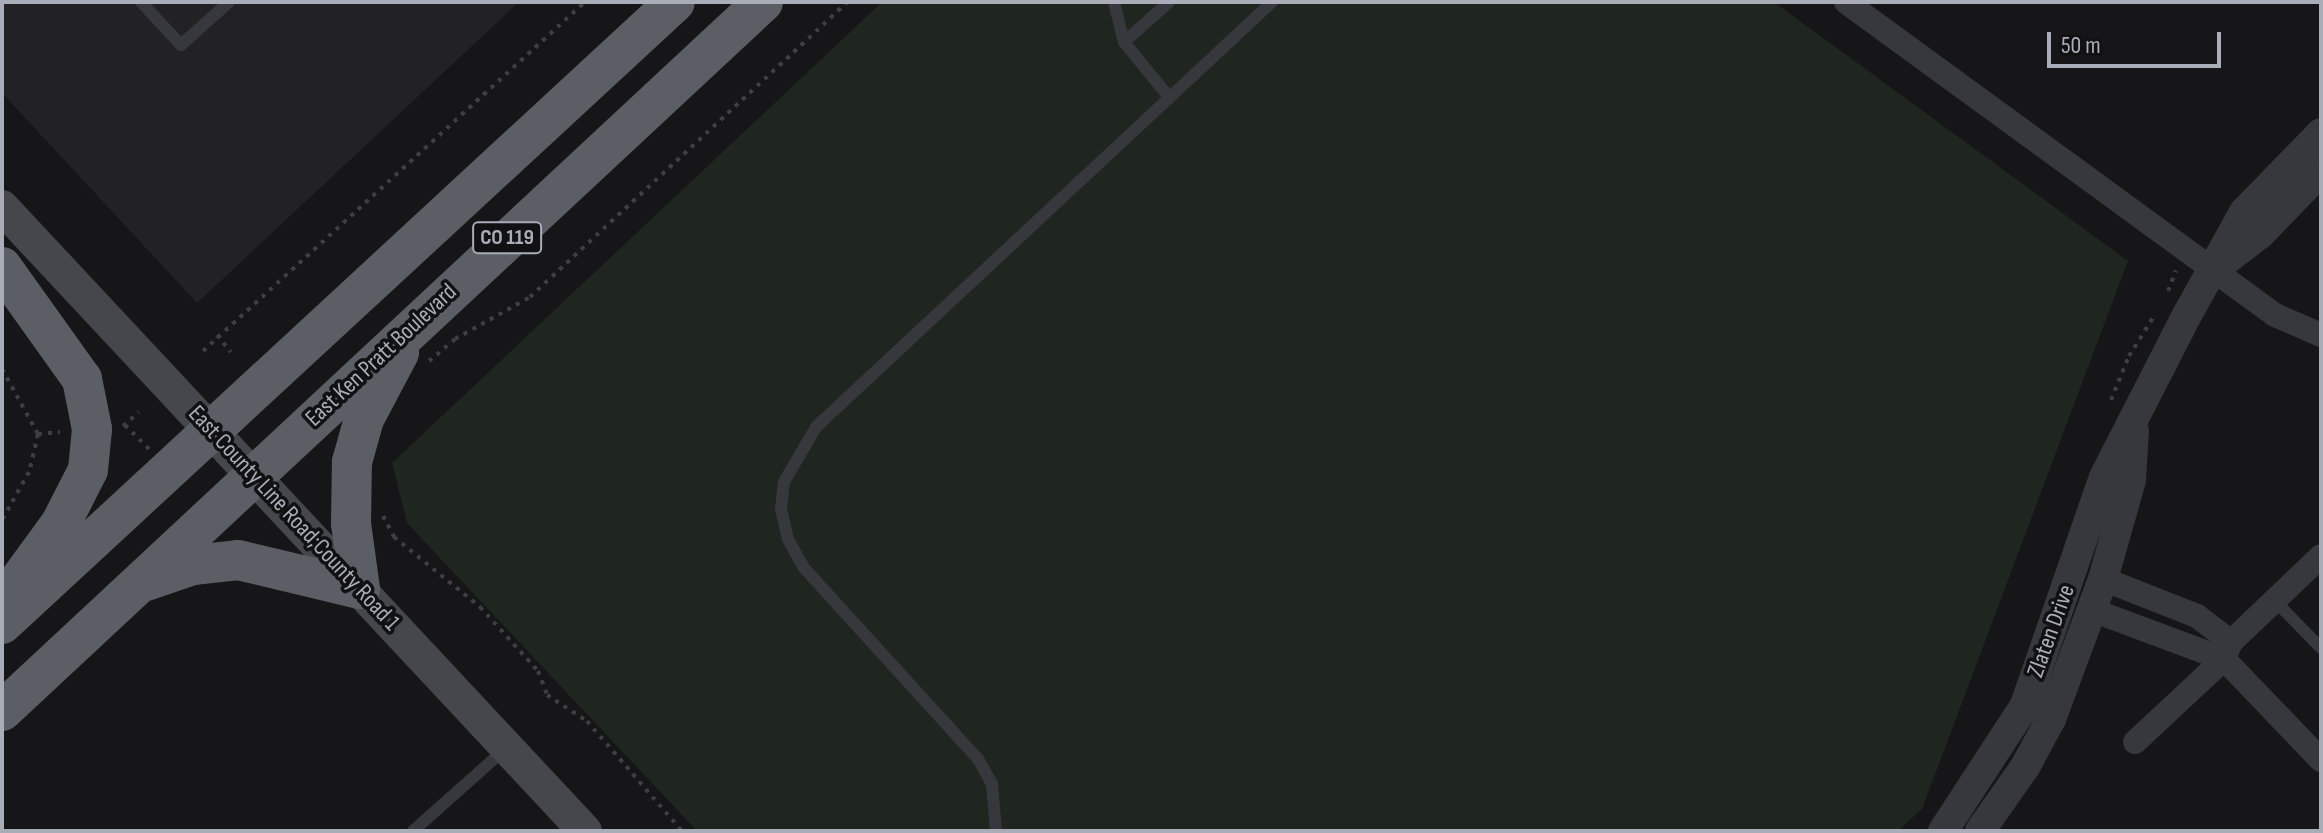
<!DOCTYPE html>
<style>
body{margin:0}
#map{position:relative;width:2323px;height:833px;overflow:hidden;background:#161618;font-family:"Sofia Sans Condensed",sans-serif}
div>[style]{position:absolute}
.built>*{inset:0;background:#222225}
.green>*{inset:0;background:#1e261f}
.path>*{height:4px;margin-top:-2px;transform-origin:0;background:repeating-linear-gradient(90deg,#3d3f44 0 4px,transparent 0 10px)}
.service>*{height:12px;margin:-6px;padding:0 6px;transform-origin:6px;border-radius:6px;background:#37383d}
.minor>*{height:24px;margin:-12px;padding:0 12px;transform-origin:12px;border-radius:12px;background:#37383d}
.tertiary>*{height:30px;margin:-15px;padding:0 15px;transform-origin:15px;border-radius:15px;background:#37383d}
.secondary>*{height:34px;margin:-17px;padding:0 17px;transform-origin:17px;border-radius:17px;background:#45474d}
.trunk>*{height:40px;margin:-20px;padding:0 20px;transform-origin:20px;border-radius:20px;background:#5b5e65}
span{translate:-50% -50%;white-space:nowrap;text-align:center;line-height:1.15;-webkit-text-stroke:7px #111113;paint-order:stroke}
.shield-label span{padding:2px 6px;background:#111113;border:2px solid;border-radius:6px;-webkit-text-stroke-width:0}
.shield-label{font-size:22px;color:#a8adb8;font-weight:700}
.street-label{font-size:24px;color:#a8adb8}
.frame{position:absolute;inset:0;border:4px solid #a8adb8;pointer-events:none}
.scale{position:absolute;left:2047px;top:32px;width:174px;height:36px;box-sizing:border-box;border:4px solid #a8adb8;border-top:0;padding-left:10px;font-size:24px;line-height:28px;white-space:nowrap;color:#a8adb8;-webkit-text-stroke:6px #111113;paint-order:stroke}
</style>
<div id="map">
<div class="built">
<div style="clip-path:polygon(2px 2px,519px 2px,197px 303px,2px 93px)"></div>
</div>
<div class="green">
<div style="clip-path:polygon(882px 2px,1774px 2px,2128px 261px,1922px 809px,1898px 831px,697px 831px,407px 523px,392px 463px)"></div>
</div>
<div class="path">
<div style="left:2168px;top:291px;width:22px;rotate:-69deg"></div>
<div style="left:217px;top:335px;width:22px;rotate:51deg"></div>
<div style="left:203px;top:351px;width:517px;rotate:-42.42deg"></div>
<div style="left:429px;top:361px;width:34px;rotate:-40deg"></div>
<div style="left:455px;top:339px;width:86px;rotate:-29.2deg"></div>
<div style="left:530px;top:297px;width:434px;rotate:-42.9deg"></div>
<div style="left:2px;top:369px;width:74px;rotate:61deg"></div>
<div style="left:38px;top:434px;width:39px;rotate:103deg"></div>
<div style="left:29px;top:472px;width:55px;rotate:119.4deg"></div>
<div style="left:2111px;top:400px;width:48px;rotate:-67.8deg"></div>
<div style="left:2129px;top:356px;width:47px;rotate:-58deg"></div>
<div style="left:125px;top:425px;width:34px;rotate:45deg"></div>
<div style="left:123px;top:426px;width:21px;rotate:-41deg"></div>
<div style="left:38px;top:434px;width:22px;rotate:-5deg"></div>
<div style="left:383px;top:516px;width:24px;rotate:62deg"></div>
<div style="left:394px;top:537px;width:111px;rotate:39.1deg"></div>
<div style="left:480px;top:607px;width:86px;rotate:47.8deg"></div>
<div style="left:538px;top:671px;width:26px;rotate:69deg"></div>
<div style="left:547px;top:695px;width:48px;rotate:33deg"></div>
<div style="left:587px;top:721px;width:145px;rotate:49.2deg"></div>
</div>
<div class="service">
<div style="left:141px;top:2px;width:59px;rotate:47.1deg"></div>
<div style="left:181px;top:45px;width:64px;rotate:-41.9deg"></div>
<div style="left:1114px;top:2px;width:41px;rotate:76deg"></div>
<div style="left:1124px;top:42px;width:71px;rotate:50.7deg"></div>
<div style="left:1124px;top:42px;width:60px;rotate:-41.6deg"></div>
<div style="left:2276px;top:602px;width:64px;rotate:45.6deg"></div>
<div style="left:413px;top:831px;width:123px;rotate:-41.7deg"></div>
<div style="left:996px;top:831px;width:47px;rotate:-94.9deg"></div>
<div style="left:992px;top:784px;width:29px;rotate:-119deg"></div>
<div style="left:978px;top:759px;width:258px;rotate:-132.3deg"></div>
<div style="left:804px;top:568px;width:33px;rotate:-119deg"></div>
<div style="left:788px;top:539px;width:31px;rotate:-103deg"></div>
<div style="left:781px;top:509px;width:27px;rotate:-84deg"></div>
<div style="left:784px;top:482px;width:64px;rotate:-59.8deg"></div>
<div style="left:816px;top:427px;width:623px;rotate:-42.98deg"></div>
</div>
<div class="minor">
<div style="left:1846px;top:2px;width:531px;rotate:36.11deg"></div>
<div style="left:2275px;top:315px;width:50px;rotate:23.5deg"></div>
<div style="left:2103px;top:579px;width:101px;rotate:21.5deg"></div>
<div style="left:2197px;top:616px;width:43px;rotate:37.4deg"></div>
<div style="left:2092px;top:610px;width:141px;rotate:20.4deg"></div>
<div style="left:2224px;top:659px;width:140px;rotate:46.2deg"></div>
<div style="left:2135px;top:742px;width:122px;rotate:-43deg"></div>
<div style="left:2224px;top:659px;width:18px;rotate:-68deg"></div>
<div style="left:2231px;top:642px;width:124px;rotate:-43.7deg"></div>
</div>
<div class="tertiary">
<div style="left:2222px;top:263px;width:48px;rotate:-37.3deg"></div>
<div style="left:2260px;top:234px;width:88px;rotate:-45.9deg"></div>
<div style="left:1943px;top:831px;width:150px;rotate:-56.9deg"></div>
<div style="left:2025px;top:705px;width:241px;rotate:-70.9deg"></div>
<div style="left:2104px;top:477px;width:182px;rotate:-62.9deg"></div>
<div style="left:2187px;top:315px;width:118px;rotate:-61deg"></div>
<div style="left:2244px;top:212px;width:110px;rotate:-45.7deg"></div>
<div style="left:1980px;top:831px;width:78px;rotate:-54.9deg"></div>
<div style="left:2025px;top:767px;width:55px;rotate:-61.6deg"></div>
<div style="left:2051px;top:719px;width:149px;rotate:-69.6deg"></div>
<div style="left:2103px;top:579px;width:103px;rotate:-74.2deg"></div>
<div style="left:2131px;top:480px;width:49px;rotate:-86.5deg"></div>
</div>
<div class="secondary">
<div style="left:2px;top:207px;width:854px;rotate:46.95deg"></div>
</div>
<div class="trunk">
<div style="left:2px;top:267px;width:138px;rotate:54.5deg"></div>
<div style="left:82px;top:379px;width:51px;rotate:78.7deg"></div>
<div style="left:92px;top:429px;width:41px;rotate:95.6deg"></div>
<div style="left:88px;top:470px;width:59px;rotate:117deg"></div>
<div style="left:61px;top:523px;width:78px;rotate:126.1deg"></div>
<div style="left:146px;top:581px;width:50px;rotate:-18.8deg"></div>
<div style="left:193px;top:565px;width:45px;rotate:-6.3deg"></div>
<div style="left:238px;top:560px;width:125px;rotate:13.4deg"></div>
<div style="left:360px;top:589px;width:67px;rotate:-97.8deg"></div>
<div style="left:351px;top:523px;width:61px;rotate:-89.1deg"></div>
<div style="left:352px;top:462px;width:45px;rotate:-74.4deg"></div>
<div style="left:364px;top:419px;width:75px;rotate:-62.1deg"></div>
<div style="left:2px;top:624px;width:916px;rotate:-42.74deg"></div>
<div style="left:2px;top:711px;width:1040px;rotate:-42.97deg"></div>
</div>
<div class="shield-label">
<span style="left:507px;top:238px">CO 119</span>
</div>
<div class="street-label">
<span style="left:381px;top:355px;rotate:-43deg">East Ken Pratt Boulevard</span>
<span style="left:294px;top:518px;rotate:47deg">East County Line Road;County Road 1</span>
<span style="left:2051px;top:631px;rotate:-70deg">Zlaten Drive</span>
</div>
<div class="frame"></div>
<div class="scale">50 m</div>
</div>
